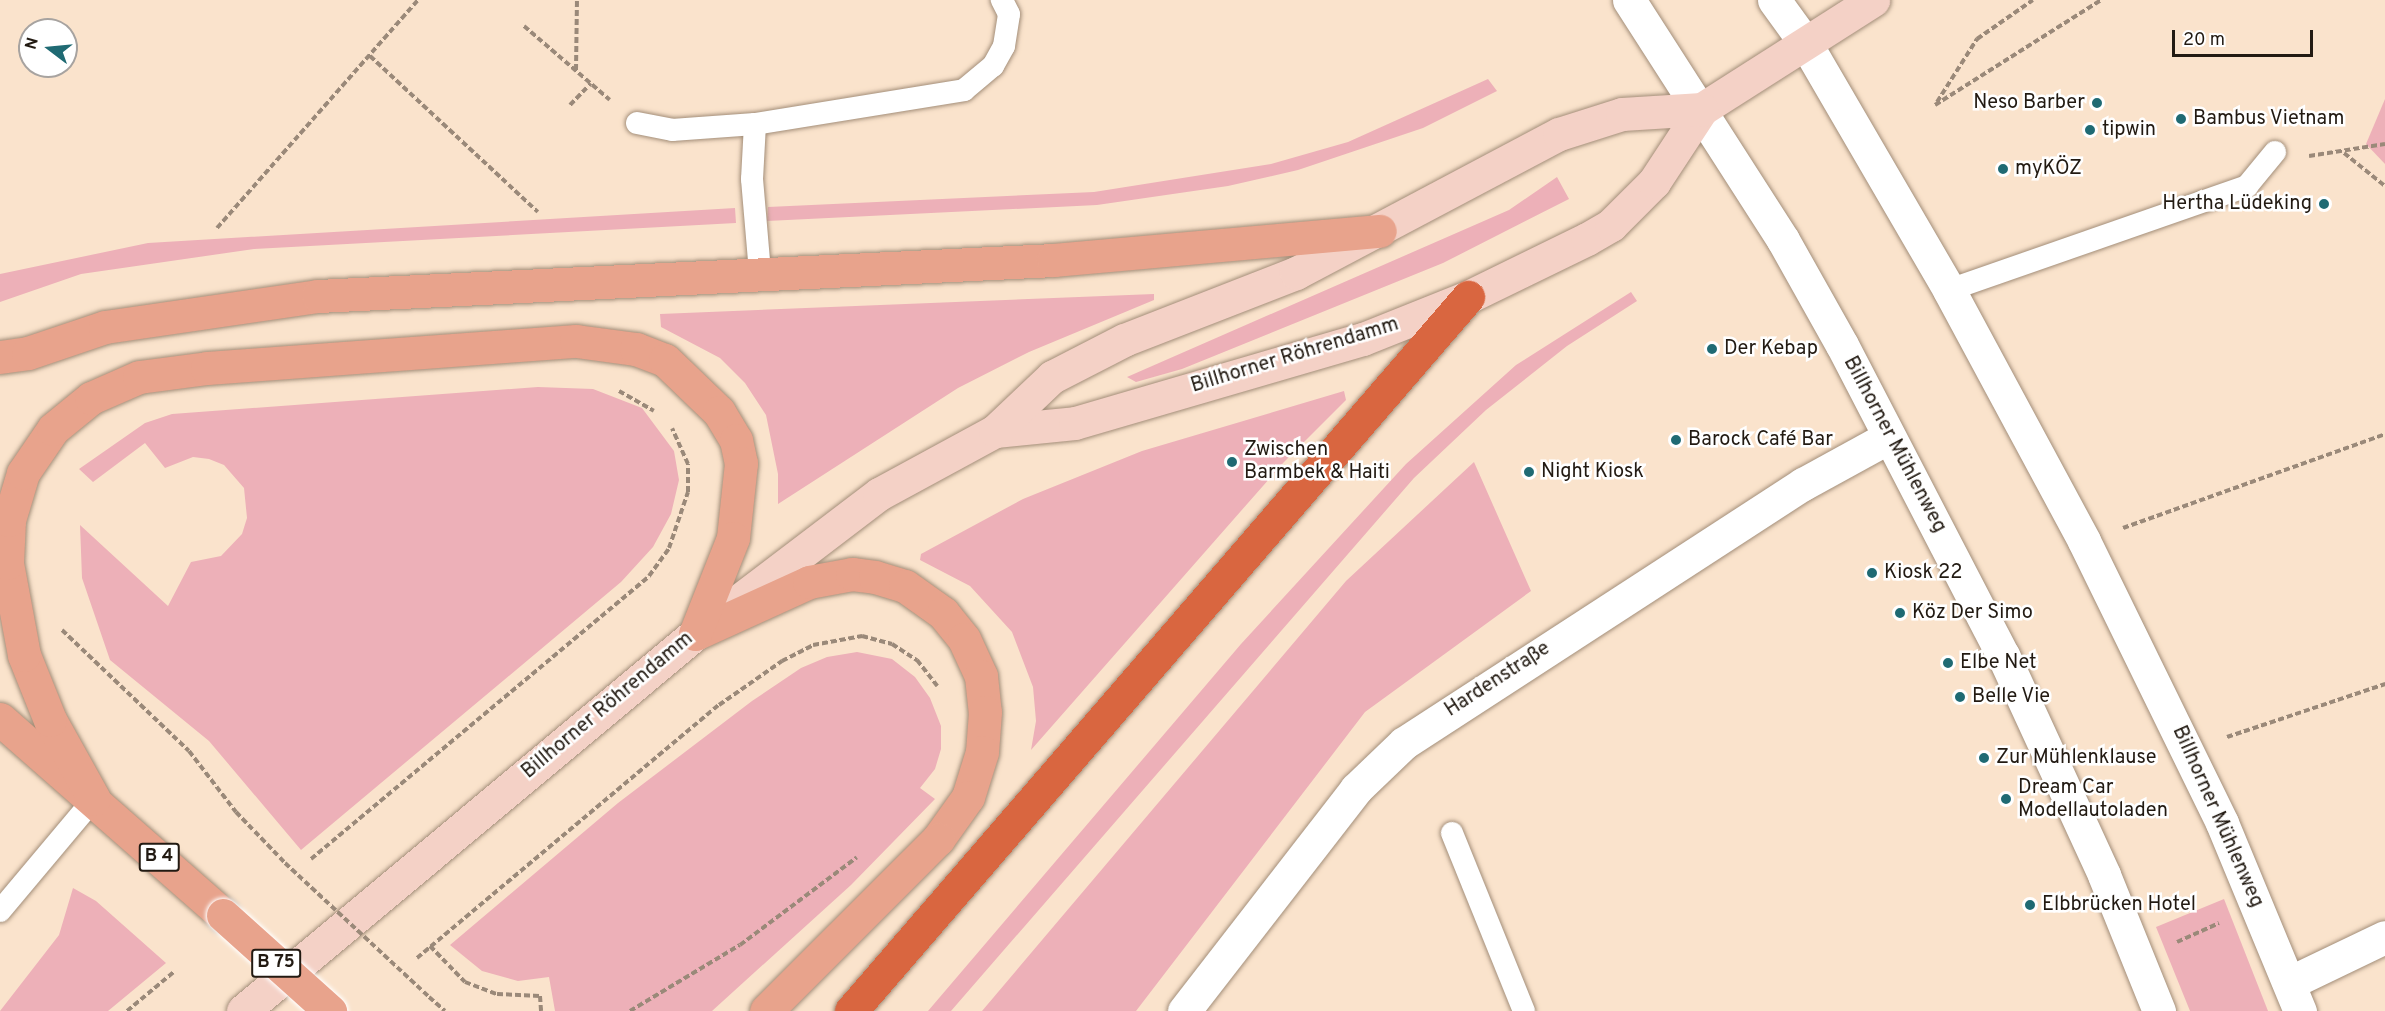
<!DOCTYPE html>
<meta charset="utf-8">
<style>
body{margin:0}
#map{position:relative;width:2385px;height:1011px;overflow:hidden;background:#fae3cc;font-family:Overpass,sans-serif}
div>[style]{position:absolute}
.green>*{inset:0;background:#edb0b8}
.path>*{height:4px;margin-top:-2px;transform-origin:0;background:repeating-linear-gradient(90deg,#9a8979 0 6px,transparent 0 9px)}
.roads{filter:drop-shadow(0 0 2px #a38e79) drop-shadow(0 0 2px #a38e79)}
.lane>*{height:22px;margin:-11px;padding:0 11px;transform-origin:11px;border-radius:11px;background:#fff}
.street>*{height:33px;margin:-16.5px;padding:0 16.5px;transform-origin:16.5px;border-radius:16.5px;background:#fff}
.secondary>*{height:33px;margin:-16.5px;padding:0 16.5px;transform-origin:16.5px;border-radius:16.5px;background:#f4d1c6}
.primary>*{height:33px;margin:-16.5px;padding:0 16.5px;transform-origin:16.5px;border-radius:16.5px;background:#e8a38c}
.highway>*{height:33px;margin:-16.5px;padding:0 16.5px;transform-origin:16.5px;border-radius:16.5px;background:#d96640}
.path-bridge>*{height:4px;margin-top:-2px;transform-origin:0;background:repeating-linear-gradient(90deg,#9a8979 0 6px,transparent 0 9px)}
.bridges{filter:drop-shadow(0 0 2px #fff) drop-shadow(0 0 2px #fff)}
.primary-bridge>*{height:33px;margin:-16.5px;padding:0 16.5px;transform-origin:16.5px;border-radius:16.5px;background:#e8a38c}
.dots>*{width:16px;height:16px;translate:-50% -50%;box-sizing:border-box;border:3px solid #fff;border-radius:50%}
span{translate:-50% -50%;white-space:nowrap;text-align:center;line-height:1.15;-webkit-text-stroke:5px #fff;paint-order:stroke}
.shield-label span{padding:2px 4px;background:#fff;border:2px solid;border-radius:4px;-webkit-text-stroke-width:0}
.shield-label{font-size:18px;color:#221a12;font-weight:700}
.poi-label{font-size:20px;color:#221a12}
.right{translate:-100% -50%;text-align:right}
.left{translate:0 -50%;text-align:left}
.street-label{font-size:20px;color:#221a12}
.north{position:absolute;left:18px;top:18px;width:60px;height:60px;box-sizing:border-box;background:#fff;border:2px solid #a7a3a0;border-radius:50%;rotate:286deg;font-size:16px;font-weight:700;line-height:24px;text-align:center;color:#221a12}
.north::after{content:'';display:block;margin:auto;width:21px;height:27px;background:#1f6a73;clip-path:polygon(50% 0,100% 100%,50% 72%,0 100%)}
.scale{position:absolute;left:2172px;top:30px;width:141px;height:27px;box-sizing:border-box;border:3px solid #221a12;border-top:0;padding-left:8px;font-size:18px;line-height:21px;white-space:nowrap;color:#221a12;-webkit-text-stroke:4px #fff;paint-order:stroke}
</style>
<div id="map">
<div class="green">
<div style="clip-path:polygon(1488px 79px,1497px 91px,1423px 128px,1298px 170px,1228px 186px,1097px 205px,767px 221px,768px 207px,1094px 192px,1271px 164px,1348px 142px)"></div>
<div style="clip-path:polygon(2385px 99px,2385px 164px,2366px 144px)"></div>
<div style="clip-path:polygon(1557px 177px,1569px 199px,1443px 263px,1182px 369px,1136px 382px,1127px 377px,1509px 210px)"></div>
<div style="clip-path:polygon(735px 208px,736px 223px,254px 249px,81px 274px,0 302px,0 274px,148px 243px)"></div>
<div style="clip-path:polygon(1631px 292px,1637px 301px,1567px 346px,1486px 410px,1414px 478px,951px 1011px,928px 1011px,1241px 644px,1406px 464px,1516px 365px)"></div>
<div style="clip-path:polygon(1154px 294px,1154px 300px,1029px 352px,958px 388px,778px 504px,778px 474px,766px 415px,745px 383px,720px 358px,661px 327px,660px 314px)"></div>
<div style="clip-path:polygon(538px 387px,593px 389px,642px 408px,674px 451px,679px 480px,671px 514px,653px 547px,621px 582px,301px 850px,209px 741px,110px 660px,82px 578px,80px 525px,168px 606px,191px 562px,221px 556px,242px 534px,247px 518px,244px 488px,224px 465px,209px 459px,193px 457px,165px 468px,145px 443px,93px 482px,79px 469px,145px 423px,172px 414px)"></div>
<div style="clip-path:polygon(1344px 391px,1346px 400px,1284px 462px,1031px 750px,1036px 721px,1033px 687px,1012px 632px,970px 586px,920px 560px,921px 554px,1023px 499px,1142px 451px)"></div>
<div style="clip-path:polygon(1474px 462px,1531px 591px,1365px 712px,1136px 1011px,982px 1011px,1346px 581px)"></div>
<div style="clip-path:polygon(857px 652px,892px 659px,915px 677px,930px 698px,941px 726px,941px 749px,935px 769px,920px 788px,935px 799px,851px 885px,712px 1011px,555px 1011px,549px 977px,518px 981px,482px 971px,450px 945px,618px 803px,752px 701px,801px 668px,827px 657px)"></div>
<div style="clip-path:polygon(73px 888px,96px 901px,166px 963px,108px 1011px,0 1011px,59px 935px)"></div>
<div style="clip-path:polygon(2224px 899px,2268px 1011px,2190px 1011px,2156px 927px)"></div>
</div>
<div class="path">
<div style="left:524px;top:26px;width:113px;rotate:40.7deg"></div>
<div style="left:370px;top:56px;width:229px;rotate:42.9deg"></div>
<div style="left:576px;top:70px;width:70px;rotate:-89.2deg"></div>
<div style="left:1937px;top:102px;width:75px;rotate:-57.6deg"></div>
<div style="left:1977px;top:39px;width:68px;rotate:-34.9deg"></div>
<div style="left:570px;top:105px;width:30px;rotate:-46deg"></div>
<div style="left:1935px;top:105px;width:196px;rotate:-32.3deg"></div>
<div style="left:2344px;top:153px;width:53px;rotate:38.8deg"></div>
<div style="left:2309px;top:156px;width:77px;rotate:-9deg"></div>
<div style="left:217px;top:228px;width:304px;rotate:-48.6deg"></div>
<div style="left:619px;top:391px;width:40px;rotate:29.7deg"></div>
<div style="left:2123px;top:528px;width:278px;rotate:-19.7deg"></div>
<div style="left:62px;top:630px;width:175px;rotate:43.6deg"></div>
<div style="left:189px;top:751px;width:77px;rotate:52.4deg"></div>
<div style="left:236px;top:812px;width:71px;rotate:46.1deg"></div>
<div style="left:2227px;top:737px;width:167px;rotate:-18.5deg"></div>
<div style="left:311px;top:859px;width:441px;rotate:-39.9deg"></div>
<div style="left:649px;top:576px;width:34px;rotate:-54deg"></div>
<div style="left:669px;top:548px;width:59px;rotate:-71.3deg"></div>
<div style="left:688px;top:492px;width:28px;rotate:-90deg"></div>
<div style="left:688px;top:464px;width:39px;rotate:-114deg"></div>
<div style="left:2177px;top:942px;width:46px;rotate:-24.3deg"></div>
<div style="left:430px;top:946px;width:50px;rotate:45.8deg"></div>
<div style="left:465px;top:982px;width:34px;rotate:21deg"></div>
<div style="left:497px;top:994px;width:43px;rotate:2.7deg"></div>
<div style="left:540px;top:996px;width:15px;rotate:86deg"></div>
<div style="left:417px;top:958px;width:394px;rotate:-40deg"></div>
<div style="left:719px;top:705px;width:77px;rotate:-34.9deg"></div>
<div style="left:782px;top:661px;width:35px;rotate:-27deg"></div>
<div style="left:813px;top:645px;width:50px;rotate:-10.4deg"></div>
<div style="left:862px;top:636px;width:31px;rotate:15deg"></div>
<div style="left:892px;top:644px;width:30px;rotate:33deg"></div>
<div style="left:917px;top:660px;width:33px;rotate:52deg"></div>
<div style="left:429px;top:997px;width:21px;rotate:41deg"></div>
<div style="left:127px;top:1011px;width:62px;rotate:-39.8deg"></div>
<div style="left:630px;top:1011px;width:128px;rotate:-31deg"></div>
<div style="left:740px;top:945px;width:146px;rotate:-36.9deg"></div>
</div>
<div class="roads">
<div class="lane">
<div style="left:637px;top:123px;width:36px;rotate:11deg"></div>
<div style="left:672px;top:130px;width:83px;rotate:-4.1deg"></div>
<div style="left:755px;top:124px;width:212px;rotate:-9.2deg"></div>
<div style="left:964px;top:90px;width:38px;rotate:-40deg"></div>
<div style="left:993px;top:66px;width:23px;rotate:-61deg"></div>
<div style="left:1004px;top:46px;width:32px;rotate:-81deg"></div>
<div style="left:1009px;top:14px;width:16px;rotate:-117deg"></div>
<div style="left:755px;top:124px;width:55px;rotate:93.1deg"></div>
<div style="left:752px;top:179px;width:93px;rotate:85.1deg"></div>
<div style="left:1949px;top:290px;width:316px;rotate:-19.2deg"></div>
<div style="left:2247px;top:186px;width:44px;rotate:-50.5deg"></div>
<div style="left:1452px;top:833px;width:192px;rotate:68deg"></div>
<div style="left:0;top:911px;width:146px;rotate:-50deg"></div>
</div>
<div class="street">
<div style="left:1629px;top:0;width:285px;rotate:57.3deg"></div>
<div style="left:1783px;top:240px;width:120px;rotate:60.7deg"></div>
<div style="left:1842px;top:345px;width:349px;rotate:62.6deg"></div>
<div style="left:2003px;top:655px;width:242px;rotate:65.3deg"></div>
<div style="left:2104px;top:875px;width:147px;rotate:68deg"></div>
<div style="left:1774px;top:0;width:54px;rotate:54deg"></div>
<div style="left:1806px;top:44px;width:285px;rotate:59.8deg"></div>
<div style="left:1949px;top:290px;width:285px;rotate:61.7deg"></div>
<div style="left:2084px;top:541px;width:314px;rotate:63.9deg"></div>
<div style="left:2222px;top:823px;width:204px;rotate:67.5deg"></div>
<div style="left:2289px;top:983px;width:106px;rotate:-25.6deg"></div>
<div style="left:1184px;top:1011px;width:281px;rotate:-52.2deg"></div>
<div style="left:1356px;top:789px;width:66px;rotate:-43.8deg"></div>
<div style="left:1404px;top:743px;width:476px;rotate:-33deg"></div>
<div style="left:1803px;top:484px;width:98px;rotate:-28.7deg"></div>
</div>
<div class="secondary">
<div style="left:995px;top:431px;width:80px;rotate:-5.7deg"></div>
<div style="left:1075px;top:423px;width:300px;rotate:-16.3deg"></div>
<div style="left:1363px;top:339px;width:113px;rotate:-21.8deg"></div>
<div style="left:1468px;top:297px;width:132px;rotate:-26deg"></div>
<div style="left:1587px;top:239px;width:28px;rotate:-30deg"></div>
<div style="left:1611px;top:225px;width:61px;rotate:-45deg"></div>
<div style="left:1654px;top:182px;width:87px;rotate:-56.7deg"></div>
<div style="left:1702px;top:109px;width:203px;rotate:-32.5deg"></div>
<div style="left:243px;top:1011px;width:589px;rotate:-39.83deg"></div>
<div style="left:695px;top:634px;width:231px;rotate:-37.3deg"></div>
<div style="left:879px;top:494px;width:132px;rotate:-28.5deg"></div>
<div style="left:995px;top:431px;width:79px;rotate:-43.5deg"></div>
<div style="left:1052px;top:377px;width:81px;rotate:-27.2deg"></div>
<div style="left:1124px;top:340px;width:185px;rotate:-21.3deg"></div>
<div style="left:1296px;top:273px;width:297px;rotate:-27.9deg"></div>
<div style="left:1559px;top:134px;width:66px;rotate:-17.6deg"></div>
<div style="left:1622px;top:114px;width:80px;rotate:-3.6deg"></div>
</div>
<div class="primary">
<div style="left:0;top:357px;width:28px;rotate:-8deg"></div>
<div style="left:28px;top:353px;width:81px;rotate:-18.7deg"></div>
<div style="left:105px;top:327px;width:215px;rotate:-8.3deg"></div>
<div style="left:318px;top:296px;width:736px;rotate:-2.8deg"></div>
<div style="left:1053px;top:260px;width:328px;rotate:-5.1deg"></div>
<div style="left:695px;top:634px;width:125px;rotate:-24.5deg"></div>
<div style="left:809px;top:582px;width:44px;rotate:-10.5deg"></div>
<div style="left:852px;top:574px;width:23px;rotate:7deg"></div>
<div style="left:875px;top:577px;width:31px;rotate:17deg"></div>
<div style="left:905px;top:586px;width:47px;rotate:35.4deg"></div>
<div style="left:943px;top:613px;width:33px;rotate:51deg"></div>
<div style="left:964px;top:639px;width:41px;rotate:65.3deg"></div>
<div style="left:981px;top:676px;width:36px;rotate:84deg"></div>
<div style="left:985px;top:712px;width:40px;rotate:94.3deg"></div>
<div style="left:982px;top:752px;width:47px;rotate:107.3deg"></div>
<div style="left:968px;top:797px;width:52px;rotate:125.5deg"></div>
<div style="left:938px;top:839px;width:243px;rotate:135deg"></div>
<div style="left:0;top:719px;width:297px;rotate:41.3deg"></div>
<div style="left:94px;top:799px;width:90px;rotate:-119.1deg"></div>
<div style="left:50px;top:720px;width:70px;rotate:-111.8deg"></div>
<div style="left:24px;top:655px;width:94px;rotate:-100.5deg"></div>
<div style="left:7px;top:563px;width:43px;rotate:-87.3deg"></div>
<div style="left:9px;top:520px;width:49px;rotate:-73.4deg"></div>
<div style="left:23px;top:473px;width:53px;rotate:-55.7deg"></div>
<div style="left:53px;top:429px;width:49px;rotate:-39.2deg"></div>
<div style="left:91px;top:398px;width:52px;rotate:-23.6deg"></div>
<div style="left:139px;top:377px;width:69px;rotate:-7.5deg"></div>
<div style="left:207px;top:368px;width:370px;rotate:-4.2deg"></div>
<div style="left:576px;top:341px;width:61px;rotate:7.6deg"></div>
<div style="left:636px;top:349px;width:31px;rotate:21deg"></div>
<div style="left:665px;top:360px;width:75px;rotate:43.9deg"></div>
<div style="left:719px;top:412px;width:33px;rotate:59deg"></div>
<div style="left:736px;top:440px;width:24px;rotate:78deg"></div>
<div style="left:741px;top:463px;width:75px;rotate:96.1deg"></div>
<div style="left:733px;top:538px;width:103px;rotate:111.6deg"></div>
</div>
<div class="highway">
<div style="left:851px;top:1011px;width:944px;rotate:-49.17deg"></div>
</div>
</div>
<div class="path-bridge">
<div style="left:285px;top:863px;width:197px;rotate:42.9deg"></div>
</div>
<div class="bridges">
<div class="primary-bridge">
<div style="left:223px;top:915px;width:144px;rotate:41.9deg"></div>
</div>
</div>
<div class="dots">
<div style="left:2097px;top:103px;background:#1f6a73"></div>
<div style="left:2181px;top:119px;background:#1f6a73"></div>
<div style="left:2090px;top:130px;background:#1f6a73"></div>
<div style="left:2003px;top:169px;background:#1f6a73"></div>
<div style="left:2324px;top:204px;background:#1f6a73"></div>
<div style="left:1712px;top:349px;background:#1f6a73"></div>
<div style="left:1676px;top:440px;background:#1f6a73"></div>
<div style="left:1232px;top:462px;background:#1f6a73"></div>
<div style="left:1529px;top:472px;background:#1f6a73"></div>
<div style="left:1872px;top:573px;background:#1f6a73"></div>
<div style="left:1900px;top:613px;background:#1f6a73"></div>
<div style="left:1948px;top:663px;background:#1f6a73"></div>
<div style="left:1960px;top:697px;background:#1f6a73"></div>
<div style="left:1984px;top:758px;background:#1f6a73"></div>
<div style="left:2006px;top:799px;background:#1f6a73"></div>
<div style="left:2030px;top:905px;background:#1f6a73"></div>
</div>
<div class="shield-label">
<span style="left:159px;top:857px">B 4</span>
<span style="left:276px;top:963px">B 75</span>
</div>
<div class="poi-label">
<span class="right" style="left:2085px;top:103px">Neso Barber</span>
<span class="left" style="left:2193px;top:119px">Bambus Vietnam</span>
<span class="left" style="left:2102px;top:130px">tipwin</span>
<span class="left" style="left:2015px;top:169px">myKÖZ</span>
<span class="right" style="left:2312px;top:204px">Hertha Lüdeking</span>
<span class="left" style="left:1724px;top:349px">Der Kebap</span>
<span class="left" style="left:1688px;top:440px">Barock Café Bar</span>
<span class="left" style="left:1244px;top:462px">Zwischen<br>Barmbek &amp; Haiti</span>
<span class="left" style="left:1541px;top:472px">Night Kiosk</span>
<span class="left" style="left:1884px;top:573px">Kiosk 22</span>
<span class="left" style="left:1912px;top:613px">Köz Der Simo</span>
<span class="left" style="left:1960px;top:663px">Elbe Net</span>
<span class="left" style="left:1972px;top:697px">Belle Vie</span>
<span class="left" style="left:1996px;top:758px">Zur Mühlenklause</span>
<span class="left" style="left:2018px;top:800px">Dream Car<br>Modellautoladen</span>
<span class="left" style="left:2042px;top:905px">Elbbrücken Hotel</span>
</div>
<div class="street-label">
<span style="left:1295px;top:356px;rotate:-17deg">Billhorner Röhrendamm</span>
<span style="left:1894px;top:445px;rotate:62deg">Billhorner Mühlenweg</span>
<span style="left:1498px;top:680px;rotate:-33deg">Hardenstraße</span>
<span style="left:608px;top:706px;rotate:-40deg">Billhorner Röhrendamm</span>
<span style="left:2217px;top:817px;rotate:66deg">Billhorner Mühlenweg</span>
</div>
<div class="north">N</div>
<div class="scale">20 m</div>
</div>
